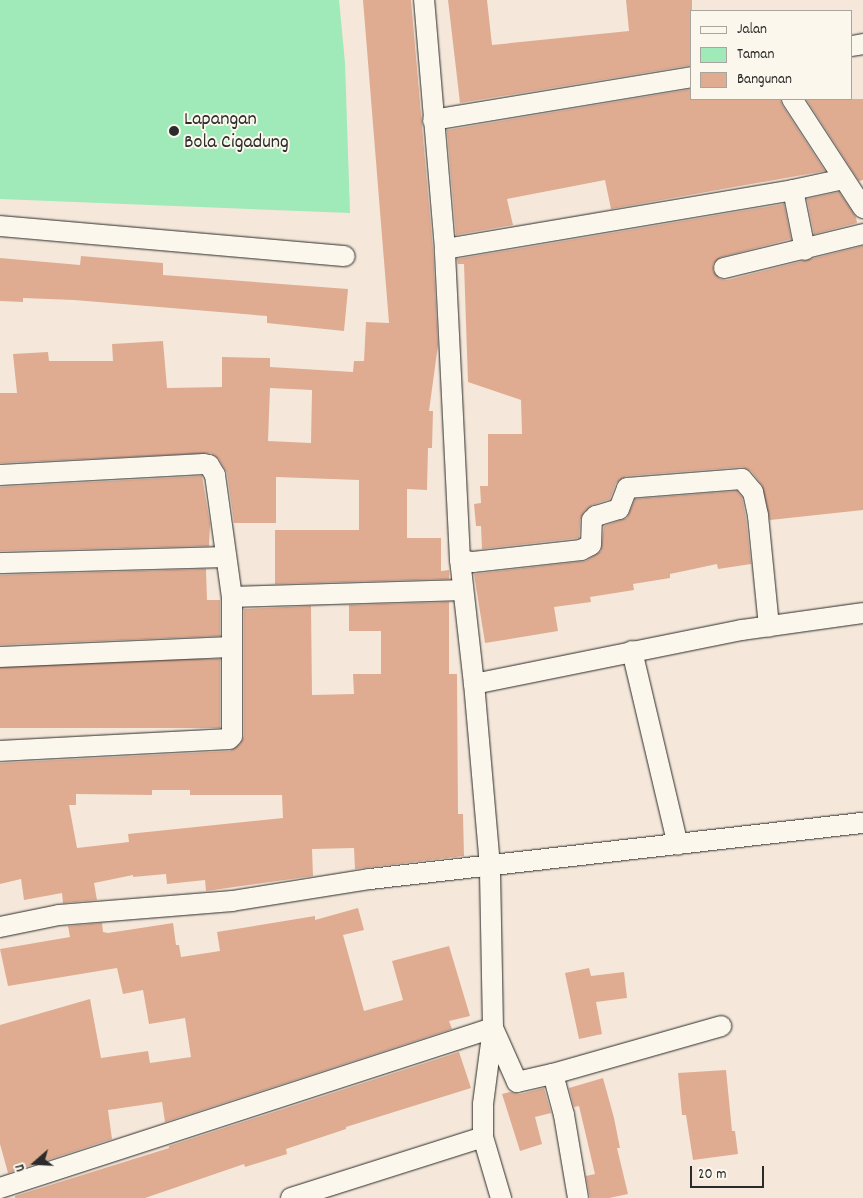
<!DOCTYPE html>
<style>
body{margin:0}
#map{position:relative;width:863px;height:1198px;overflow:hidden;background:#f5e8da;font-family:Dekko,sans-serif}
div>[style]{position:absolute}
.green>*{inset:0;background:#a0e9b8}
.building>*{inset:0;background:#dfac92;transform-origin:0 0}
.roads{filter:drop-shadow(0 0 1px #2b2b2b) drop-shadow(0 0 1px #2b2b2b)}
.minor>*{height:20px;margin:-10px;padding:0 10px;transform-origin:10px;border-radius:10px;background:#fbf7ec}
.dots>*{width:14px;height:14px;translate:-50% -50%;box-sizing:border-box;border:2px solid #fbf7ec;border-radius:50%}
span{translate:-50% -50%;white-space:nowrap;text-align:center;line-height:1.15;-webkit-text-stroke:4px #fbf7ec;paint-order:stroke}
.poi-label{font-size:20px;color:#2b2b2b}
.left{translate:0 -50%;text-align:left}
.legend{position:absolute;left:690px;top:10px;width:162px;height:90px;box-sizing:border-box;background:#fbf7ec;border:1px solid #a8a59f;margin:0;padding:6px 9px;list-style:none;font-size:15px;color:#2b2b2b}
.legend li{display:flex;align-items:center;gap:10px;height:25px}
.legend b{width:25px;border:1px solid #a8a59f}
.north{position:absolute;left:10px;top:1138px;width:50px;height:50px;-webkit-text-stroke:4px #fbf7ec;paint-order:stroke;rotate:251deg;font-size:14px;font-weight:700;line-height:20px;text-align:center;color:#2b2b2b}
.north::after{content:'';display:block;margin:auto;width:18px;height:22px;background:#2b2b2b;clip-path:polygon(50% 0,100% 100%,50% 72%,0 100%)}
.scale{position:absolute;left:690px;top:1166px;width:74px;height:22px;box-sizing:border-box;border:2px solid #2b2b2b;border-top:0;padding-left:6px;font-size:15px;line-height:18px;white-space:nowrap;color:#2b2b2b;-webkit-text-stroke:4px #fbf7ec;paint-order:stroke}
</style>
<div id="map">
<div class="green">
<div style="clip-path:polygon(0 0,339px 0,345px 63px,350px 213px,0 199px)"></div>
</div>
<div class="building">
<div style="clip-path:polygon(evenodd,363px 0,411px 0,433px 250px,438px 345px,429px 411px,433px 411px,432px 448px,428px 448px,427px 490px,407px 489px,407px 538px,441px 538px,441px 571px,449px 570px,449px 579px,275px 584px,275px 530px,359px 530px,359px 480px,276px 477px,276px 523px,234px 523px,227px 473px,219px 459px,211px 453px,0 463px,0 393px,17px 393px,13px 354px,48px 352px,49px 361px,113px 361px,112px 344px,163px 341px,167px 388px,222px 387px,222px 357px,270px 358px,270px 367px,353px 372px,354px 361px,364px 361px,366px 322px,389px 323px,363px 0,270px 388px,312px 390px,311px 443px,268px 441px,270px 388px)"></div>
<div style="clip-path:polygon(448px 0,487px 0,492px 45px,629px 31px,626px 0,692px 0,692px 65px,460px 103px)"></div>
<div style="clip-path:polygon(692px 89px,692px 99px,780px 99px,782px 105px,825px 171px,611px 209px,605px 180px,507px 199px,513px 225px,456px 235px,447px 130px)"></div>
<div style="clip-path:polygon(806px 99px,863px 99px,863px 180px,859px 181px)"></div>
<div style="clip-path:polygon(839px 192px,856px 217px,857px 223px,814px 234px,807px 199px)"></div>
<div style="clip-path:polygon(784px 204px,791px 239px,721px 257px,713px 264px,713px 271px,720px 279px,727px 280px,863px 246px,863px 510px,770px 520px,762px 485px,751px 471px,742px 467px,626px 476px,616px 483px,610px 499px,592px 505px,584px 512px,580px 520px,579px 538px,482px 549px,481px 526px,476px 526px,474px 504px,481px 503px,480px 486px,488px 486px,488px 434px,522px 434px,521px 400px,468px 382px,464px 264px,458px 264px,457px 259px)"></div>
<div style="clip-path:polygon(81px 256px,163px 263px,163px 275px,348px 289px,344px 331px,267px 323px,267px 316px,74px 300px,23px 298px,23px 302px,0 301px,0 258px,80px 265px)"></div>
<div style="clip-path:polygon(202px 476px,210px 524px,209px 546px,0 551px,0 487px)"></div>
<div style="clip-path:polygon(737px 491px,742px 497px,746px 518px,751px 564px,718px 569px,717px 564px,670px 574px,670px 578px,633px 584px,634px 590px,590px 597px,591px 602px,554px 607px,558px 631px,485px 643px,474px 574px,586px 561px,601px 551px,604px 526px,627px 518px,635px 499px)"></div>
<div style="clip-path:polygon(206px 569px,207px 600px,220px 600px,220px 636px,0 645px,0 575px)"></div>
<div style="clip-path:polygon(evenodd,449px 602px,449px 674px,457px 674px,458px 814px,463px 814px,464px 856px,355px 869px,354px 848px,312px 849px,313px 876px,206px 891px,205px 880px,167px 884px,166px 874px,133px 877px,133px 875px,94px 883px,97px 900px,63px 903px,62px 893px,24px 900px,21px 879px,0 884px,0 763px,230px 751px,240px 744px,244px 736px,244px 609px,311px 606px,312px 695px,354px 694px,353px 674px,381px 674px,381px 631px,349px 631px,349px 605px,449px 602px,152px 790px,190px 790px,190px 795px,282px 795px,283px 818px,128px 834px,129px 842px,77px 848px,69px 805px,76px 805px,76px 794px,152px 795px,152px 790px)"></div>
<div style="left:220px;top:659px;width:69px;height:220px;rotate:90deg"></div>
<div style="clip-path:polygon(358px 908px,364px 930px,343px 935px,364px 1011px,403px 1000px,392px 961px,449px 946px,470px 1016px,449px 1021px,452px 1029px,165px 1122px,162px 1102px,108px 1110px,112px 1139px,8px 1173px,0 1144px,0 1025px,90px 999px,101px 1058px,148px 1051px,150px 1063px,191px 1057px,185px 1018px,149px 1024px,143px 990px,123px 994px,117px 968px,8px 986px,0 949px,70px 937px,68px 926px,102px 923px,103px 932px,108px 933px,173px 923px,176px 945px,179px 945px,181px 957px,220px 951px,217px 932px,315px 916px,315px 920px)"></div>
<div style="clip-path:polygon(589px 968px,591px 976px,624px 972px,627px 998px,596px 1002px,602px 1034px,579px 1039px,565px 973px)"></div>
<div style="clip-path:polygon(459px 1052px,471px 1088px,346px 1127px,346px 1129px,286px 1149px,287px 1154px,245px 1167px,244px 1164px,145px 1198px,15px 1198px,15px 1196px,169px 1148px,169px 1146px)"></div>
<div style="clip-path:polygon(726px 1070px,732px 1131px,735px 1131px,738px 1154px,693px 1160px,686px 1115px,682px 1115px,678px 1073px)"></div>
<div style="clip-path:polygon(603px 1078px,614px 1118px,620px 1148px,617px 1148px,628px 1194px,609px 1198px,590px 1198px,586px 1176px,595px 1174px,579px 1106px,574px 1107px,569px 1088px)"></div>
<div style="clip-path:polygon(544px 1088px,551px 1113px,535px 1117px,542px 1144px,520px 1151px,502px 1094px,510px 1092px,520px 1094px)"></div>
</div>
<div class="roads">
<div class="minor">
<div style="left:852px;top:46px;width:11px;rotate:-10deg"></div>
<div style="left:792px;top:99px;width:130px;rotate:56.9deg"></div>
<div style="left:433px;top:120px;width:263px;rotate:-9.4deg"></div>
<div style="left:793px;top:190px;width:61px;rotate:78.7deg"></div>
<div style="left:0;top:226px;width:346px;rotate:5deg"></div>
<div style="left:445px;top:249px;width:353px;rotate:-9.6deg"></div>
<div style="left:793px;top:190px;width:52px;rotate:-12.2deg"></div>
<div style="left:724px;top:268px;width:143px;rotate:-13.7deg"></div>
<div style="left:0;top:475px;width:204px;rotate:-3.1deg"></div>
<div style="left:204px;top:464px;width:5px;rotate:11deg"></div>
<div style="left:209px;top:465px;width:12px;rotate:59deg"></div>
<div style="left:215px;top:475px;width:123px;rotate:82.1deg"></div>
<div style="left:232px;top:597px;width:139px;rotate:90deg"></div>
<div style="left:232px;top:736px;width:4px;rotate:135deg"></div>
<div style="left:229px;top:739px;width:229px;rotate:177deg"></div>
<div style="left:460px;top:560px;width:13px;rotate:9deg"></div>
<div style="left:473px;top:562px;width:109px;rotate:-6.3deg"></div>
<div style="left:581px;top:550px;width:11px;rotate:-27deg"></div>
<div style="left:591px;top:545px;width:25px;rotate:-88deg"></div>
<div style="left:592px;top:520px;width:6px;rotate:-45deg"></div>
<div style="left:596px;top:516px;width:24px;rotate:-17deg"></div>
<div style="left:619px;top:509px;width:22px;rotate:-69deg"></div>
<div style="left:627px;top:488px;width:115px;rotate:-4.5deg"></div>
<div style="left:742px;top:479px;width:17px;rotate:50deg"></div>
<div style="left:753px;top:492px;width:25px;rotate:78deg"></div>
<div style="left:758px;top:516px;width:111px;rotate:84.3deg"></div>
<div style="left:0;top:563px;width:226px;rotate:-1.5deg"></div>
<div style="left:232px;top:597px;width:231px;rotate:-1.7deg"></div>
<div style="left:632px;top:651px;width:199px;rotate:76.7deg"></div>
<div style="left:0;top:657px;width:232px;rotate:-2.5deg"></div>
<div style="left:474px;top:684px;width:273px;rotate:-11.4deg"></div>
<div style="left:742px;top:630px;width:122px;rotate:-8deg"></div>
<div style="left:0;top:927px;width:60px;rotate:-11.5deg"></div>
<div style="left:59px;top:915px;width:174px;rotate:-4.6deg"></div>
<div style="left:232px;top:901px;width:140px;rotate:-9.1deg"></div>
<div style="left:370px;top:879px;width:496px;rotate:-6.5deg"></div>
<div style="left:493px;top:1028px;width:59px;rotate:66deg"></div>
<div style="left:517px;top:1082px;width:37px;rotate:-13deg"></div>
<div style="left:553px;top:1074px;width:42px;rotate:75deg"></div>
<div style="left:564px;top:1115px;width:84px;rotate:80.4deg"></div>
<div style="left:493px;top:1028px;width:77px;rotate:97.5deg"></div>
<div style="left:483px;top:1104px;width:33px;rotate:90deg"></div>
<div style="left:483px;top:1137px;width:64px;rotate:73.6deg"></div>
<div style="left:553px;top:1074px;width:175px;rotate:-15.9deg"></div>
<div style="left:0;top:1188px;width:518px;rotate:-17.98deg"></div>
<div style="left:493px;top:1028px;width:162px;rotate:-91.1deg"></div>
<div style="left:490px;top:866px;width:183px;rotate:-95deg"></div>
<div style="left:474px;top:684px;width:125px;rotate:-96.4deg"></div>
<div style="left:460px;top:560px;width:311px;rotate:-92.8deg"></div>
<div style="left:445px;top:249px;width:250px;rotate:-94.8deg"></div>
<div style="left:291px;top:1198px;width:201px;rotate:-17.6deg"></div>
</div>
</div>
<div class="dots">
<div style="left:174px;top:131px;background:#2b2b2b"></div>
</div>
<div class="poi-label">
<span class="left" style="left:184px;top:132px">Lapangan<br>Bola Cigadung</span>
</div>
<ul class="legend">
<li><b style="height:6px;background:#fbf7ec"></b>Jalan</li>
<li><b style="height:14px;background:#a0e9b8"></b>Taman</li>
<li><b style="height:14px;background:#dfac92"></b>Bangunan</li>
</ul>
<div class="north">U</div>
<div class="scale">20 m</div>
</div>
